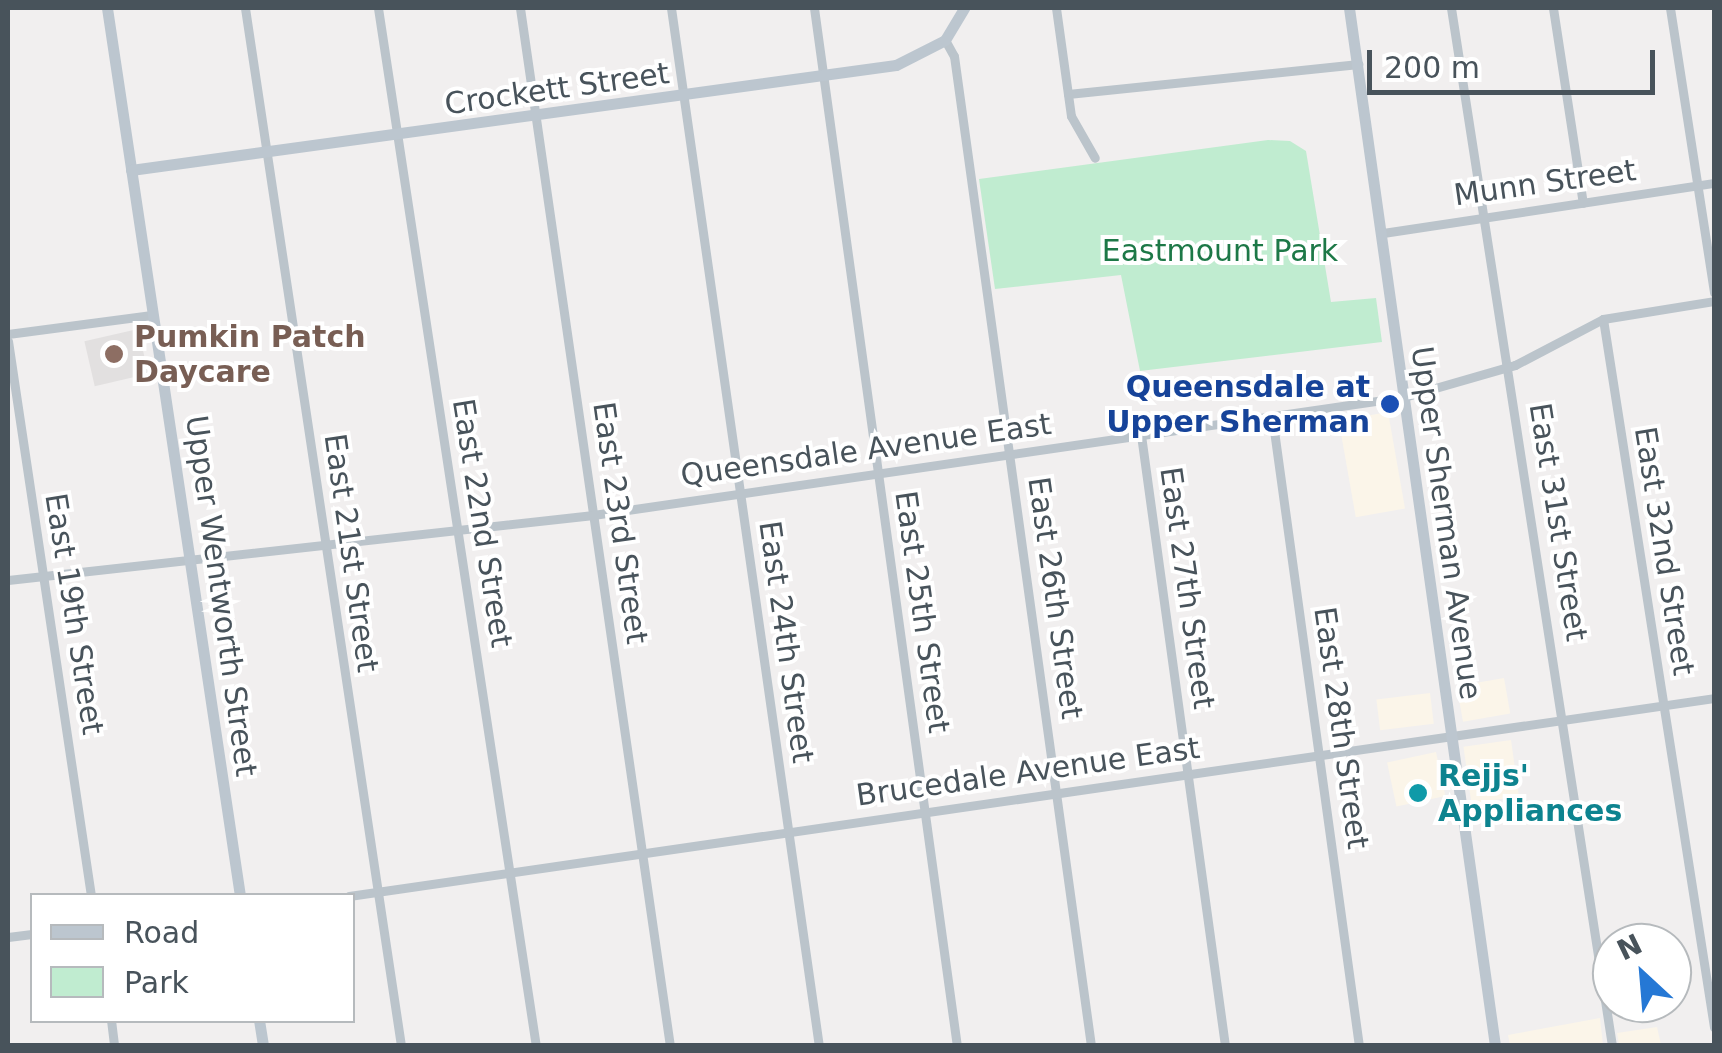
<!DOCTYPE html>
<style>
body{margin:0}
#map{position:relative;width:1722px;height:1053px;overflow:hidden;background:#f1efef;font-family:"DejaVu Sans",sans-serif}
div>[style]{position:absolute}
.commercial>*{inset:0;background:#fbf5e9;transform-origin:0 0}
.education>*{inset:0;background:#e2e0e0;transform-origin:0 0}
.green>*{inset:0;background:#c0ecd0}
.street>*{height:9px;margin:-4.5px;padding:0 4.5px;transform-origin:4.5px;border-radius:4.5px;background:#bbc4cb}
.secondary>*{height:11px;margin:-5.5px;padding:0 5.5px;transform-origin:5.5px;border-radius:5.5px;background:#bcc6cf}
.dots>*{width:28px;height:28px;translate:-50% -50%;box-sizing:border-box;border:5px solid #fff;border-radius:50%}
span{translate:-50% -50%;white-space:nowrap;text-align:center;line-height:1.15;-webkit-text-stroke:8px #fff;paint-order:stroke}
.street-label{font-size:30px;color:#48535b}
.park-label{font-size:30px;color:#1d7847}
.education-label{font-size:30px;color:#785e54;font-weight:700}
.left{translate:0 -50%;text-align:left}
.transit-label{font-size:30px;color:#164399;font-weight:700}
.right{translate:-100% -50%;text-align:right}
.culture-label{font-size:30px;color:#0d838f;font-weight:700}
.frame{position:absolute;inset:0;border:10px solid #48535b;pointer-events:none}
.legend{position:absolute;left:30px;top:893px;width:325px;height:130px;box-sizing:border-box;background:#fff;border:2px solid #b6babd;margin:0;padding:12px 18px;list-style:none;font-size:30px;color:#48535b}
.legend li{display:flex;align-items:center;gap:20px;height:50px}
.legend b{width:50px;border:2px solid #b6babd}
.north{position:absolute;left:1592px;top:923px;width:100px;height:100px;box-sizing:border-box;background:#fff;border:2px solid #b6babd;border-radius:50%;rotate:334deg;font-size:28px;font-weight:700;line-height:40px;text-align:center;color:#48535b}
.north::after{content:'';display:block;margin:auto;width:35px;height:45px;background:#2578d5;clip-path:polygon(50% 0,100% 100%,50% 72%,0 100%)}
.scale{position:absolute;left:1367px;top:50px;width:288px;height:45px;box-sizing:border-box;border:5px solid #48535b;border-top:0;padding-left:12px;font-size:30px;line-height:35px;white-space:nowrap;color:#48535b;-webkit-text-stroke:8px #fff;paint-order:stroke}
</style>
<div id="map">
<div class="commercial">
<div style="left:1388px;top:412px;width:98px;height:50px;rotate:80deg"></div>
<div style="left:1504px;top:678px;width:36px;height:48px;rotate:80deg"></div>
<div style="left:1430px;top:693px;width:31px;height:54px;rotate:83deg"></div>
<div style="left:1511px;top:740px;width:57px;height:48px;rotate:82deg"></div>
<div style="left:1436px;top:752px;width:45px;height:50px;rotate:78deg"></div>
<div style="clip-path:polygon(1600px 1018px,1603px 1045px,1510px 1045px,1508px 1035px)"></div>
<div style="clip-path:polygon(1657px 1027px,1661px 1045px,1619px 1045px,1617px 1033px)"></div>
</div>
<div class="education">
<div style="left:138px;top:329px;width:46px;height:55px;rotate:77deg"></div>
</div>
<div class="green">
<div style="clip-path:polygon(1268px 140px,1290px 141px,1306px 151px,1331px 302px,1376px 298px,1382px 342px,1140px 371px,1121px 275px,995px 289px,979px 179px)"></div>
</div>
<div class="street">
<div style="left:245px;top:8px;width:1050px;rotate:81.45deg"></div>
<div style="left:378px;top:8px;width:1050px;rotate:81.35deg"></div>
<div style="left:520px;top:8px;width:1049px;rotate:81.78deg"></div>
<div style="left:671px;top:8px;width:1048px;rotate:81.89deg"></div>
<div style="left:814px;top:8px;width:1048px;rotate:82.16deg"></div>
<div style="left:1056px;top:8px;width:109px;rotate:82.1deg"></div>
<div style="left:1071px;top:116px;width:48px;rotate:60.3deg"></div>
<div style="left:1451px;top:8px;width:1050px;rotate:81.18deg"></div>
<div style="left:1553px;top:8px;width:197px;rotate:81.3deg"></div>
<div style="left:1670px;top:8px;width:288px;rotate:81.2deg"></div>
<div style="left:945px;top:40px;width:18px;rotate:61deg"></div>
<div style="left:954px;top:56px;width:999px;rotate:82.12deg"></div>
<div style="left:1068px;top:94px;width:292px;rotate:-5.9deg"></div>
<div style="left:1383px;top:233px;width:335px;rotate:-8.6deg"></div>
<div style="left:1603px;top:319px;width:717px;rotate:81.09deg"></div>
<div style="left:8px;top:334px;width:145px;rotate:-7.5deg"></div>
<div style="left:8px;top:341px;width:561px;rotate:81.49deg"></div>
<div style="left:1272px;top:416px;width:636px;rotate:82.14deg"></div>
<div style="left:1141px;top:435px;width:617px;rotate:82.17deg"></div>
<div style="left:8px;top:580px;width:589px;rotate:-6.34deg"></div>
<div style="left:593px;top:515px;width:820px;rotate:-8.28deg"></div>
<div style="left:1404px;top:397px;width:116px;rotate:-16.1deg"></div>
<div style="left:1515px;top:365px;width:99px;rotate:-27.6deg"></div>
<div style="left:1603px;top:319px;width:112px;rotate:-9.2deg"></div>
<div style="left:349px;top:896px;width:1379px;rotate:-8.25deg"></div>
<div style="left:8px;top:937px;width:24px;rotate:-7deg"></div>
<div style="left:111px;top:1020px;width:26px;rotate:83deg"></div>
</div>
<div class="secondary">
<div style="left:107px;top:8px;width:898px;rotate:81.48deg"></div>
<div style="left:1349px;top:8px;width:1048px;rotate:81.99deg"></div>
<div style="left:131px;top:170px;width:772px;rotate:-7.82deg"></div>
<div style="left:896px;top:65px;width:55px;rotate:-27deg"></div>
<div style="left:945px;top:40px;width:37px;rotate:-59deg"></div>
<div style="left:259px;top:1020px;width:26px;rotate:81deg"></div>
</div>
<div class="dots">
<div style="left:114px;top:354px;background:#8d6e63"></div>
<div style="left:1390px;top:404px;background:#1a4fb4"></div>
<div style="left:1418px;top:793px;background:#0f9aa8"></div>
</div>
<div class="street-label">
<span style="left:557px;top:89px;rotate:-8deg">Crockett Street</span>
<span style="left:1545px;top:183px;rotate:-8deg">Munn Street</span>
<span style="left:866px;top:450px;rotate:-8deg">Queensdale Avenue East</span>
<span style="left:1558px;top:522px;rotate:81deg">East 31st Street</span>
<span style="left:482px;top:523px;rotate:81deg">East 22nd Street</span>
<span style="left:620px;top:523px;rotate:82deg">East 23rd Street</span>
<span style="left:1446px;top:523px;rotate:82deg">Upper Sherman Avenue</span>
<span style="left:1664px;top:551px;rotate:81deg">East 32nd Street</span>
<span style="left:351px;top:553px;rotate:82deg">East 21st Street</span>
<span style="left:1187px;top:588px;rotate:82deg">East 27th Street</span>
<span style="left:221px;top:596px;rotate:82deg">Upper Wentworth Street</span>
<span style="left:1055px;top:598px;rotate:82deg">East 26th Street</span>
<span style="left:922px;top:612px;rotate:82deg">East 25th Street</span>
<span style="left:74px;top:614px;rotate:81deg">East 19th Street</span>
<span style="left:786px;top:642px;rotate:82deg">East 24th Street</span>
<span style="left:1341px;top:728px;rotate:82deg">East 28th Street</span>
<span style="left:1028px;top:772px;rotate:-8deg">Brucedale Avenue East</span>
</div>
<div class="park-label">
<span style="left:1220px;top:251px">Eastmount Park</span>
</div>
<div class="education-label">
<span class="left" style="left:134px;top:354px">Pumkin Patch<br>Daycare</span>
</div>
<div class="transit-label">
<span class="right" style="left:1370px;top:404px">Queensdale at<br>Upper Sherman</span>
</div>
<div class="culture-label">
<span class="left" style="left:1438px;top:793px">Rejjs'<br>Appliances</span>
</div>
<div class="frame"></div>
<ul class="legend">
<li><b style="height:12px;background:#bcc6cf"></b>Road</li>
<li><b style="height:28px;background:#c0ecd0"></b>Park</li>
</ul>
<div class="north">N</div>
<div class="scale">200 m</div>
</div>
